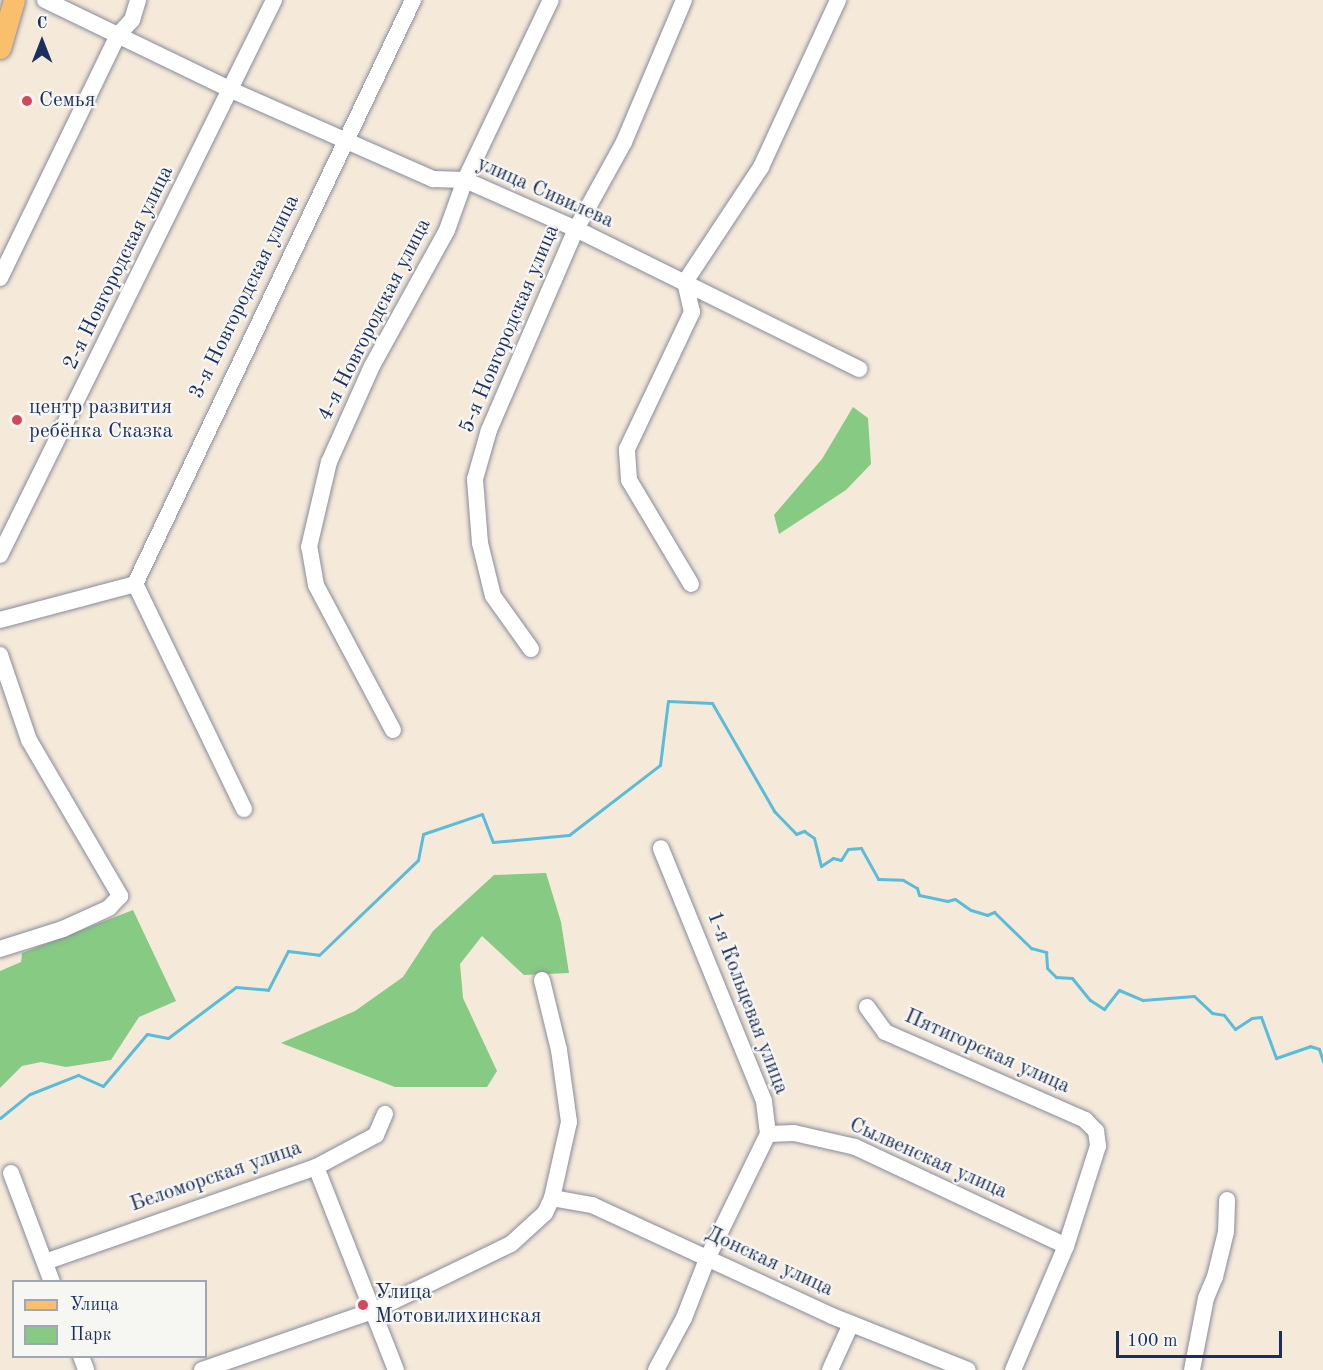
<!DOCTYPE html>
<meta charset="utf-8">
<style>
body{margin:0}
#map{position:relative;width:1323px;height:1370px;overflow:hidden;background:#f5e9d9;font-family:"Old Standard TT",serif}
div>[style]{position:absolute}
.green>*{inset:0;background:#87ca83}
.stream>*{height:3px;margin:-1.5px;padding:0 1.5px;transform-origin:1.5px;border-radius:1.5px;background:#5abcd8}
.roads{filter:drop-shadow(0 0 2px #888c9c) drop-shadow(0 0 2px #888c9c)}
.minor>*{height:16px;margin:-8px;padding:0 8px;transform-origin:8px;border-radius:8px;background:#fff}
.major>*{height:21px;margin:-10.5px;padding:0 10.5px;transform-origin:10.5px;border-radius:10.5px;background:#f9bf6d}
.dots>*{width:16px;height:16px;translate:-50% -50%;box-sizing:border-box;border:3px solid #f6f6f2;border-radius:50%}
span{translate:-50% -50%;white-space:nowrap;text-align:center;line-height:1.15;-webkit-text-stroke:4.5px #f6f6f2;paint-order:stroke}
.poi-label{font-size:21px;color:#1b2f5e}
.left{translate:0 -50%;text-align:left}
.street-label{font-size:21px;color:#1b2f5e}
.legend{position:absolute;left:12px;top:1280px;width:195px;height:78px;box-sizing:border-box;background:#f6f6f2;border:2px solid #9ea6b7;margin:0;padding:8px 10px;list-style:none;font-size:18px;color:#1b2f5e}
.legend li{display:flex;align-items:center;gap:12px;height:30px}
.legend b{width:30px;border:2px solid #9ea6b7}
.north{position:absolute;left:12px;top:12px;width:60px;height:60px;-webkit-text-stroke:4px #f6f6f2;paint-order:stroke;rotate:0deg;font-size:16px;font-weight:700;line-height:24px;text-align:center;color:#1b2f5e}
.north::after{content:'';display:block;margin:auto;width:21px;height:27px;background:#1b2f5e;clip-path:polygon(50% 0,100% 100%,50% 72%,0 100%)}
.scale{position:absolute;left:1116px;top:1331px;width:166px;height:27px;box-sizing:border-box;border:3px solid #1b2f5e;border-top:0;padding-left:8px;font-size:18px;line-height:21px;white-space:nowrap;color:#1b2f5e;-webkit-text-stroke:4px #f6f6f2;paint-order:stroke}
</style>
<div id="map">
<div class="green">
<div style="clip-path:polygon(853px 407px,868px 418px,871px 464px,846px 490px,779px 534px,774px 515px,822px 459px)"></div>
<div style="clip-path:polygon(546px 873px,561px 922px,569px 973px,524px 975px,482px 936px,460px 964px,463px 998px,497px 1071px,487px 1087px,395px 1087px,281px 1043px,355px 1011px,403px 977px,433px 931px,494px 875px)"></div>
<div style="clip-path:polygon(133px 910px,176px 1001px,139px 1017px,111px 1060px,66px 1067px,41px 1062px,22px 1066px,0 1088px,0 971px,21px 962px,22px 953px)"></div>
</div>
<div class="stream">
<div style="left:0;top:1118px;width:38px;rotate:-39deg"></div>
<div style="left:30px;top:1094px;width:52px;rotate:-21.6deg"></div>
<div style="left:78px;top:1075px;width:27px;rotate:24deg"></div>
<div style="left:103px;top:1086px;width:68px;rotate:-49.8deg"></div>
<div style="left:147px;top:1034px;width:21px;rotate:11deg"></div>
<div style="left:168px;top:1038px;width:85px;rotate:-36.9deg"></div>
<div style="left:236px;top:987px;width:32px;rotate:5deg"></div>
<div style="left:268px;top:990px;width:44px;rotate:-62.9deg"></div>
<div style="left:288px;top:951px;width:31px;rotate:7deg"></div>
<div style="left:319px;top:955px;width:137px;rotate:-43.8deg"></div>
<div style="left:418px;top:860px;width:26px;rotate:-79deg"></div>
<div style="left:423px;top:834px;width:62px;rotate:-18.7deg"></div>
<div style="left:482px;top:814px;width:30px;rotate:69deg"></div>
<div style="left:493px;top:842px;width:76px;rotate:-5.3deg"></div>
<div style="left:569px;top:835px;width:115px;rotate:-37.6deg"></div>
<div style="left:660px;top:765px;width:64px;rotate:-82.9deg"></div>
<div style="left:668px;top:701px;width:44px;rotate:2.6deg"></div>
<div style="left:712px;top:703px;width:125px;rotate:60.1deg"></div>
<div style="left:774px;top:811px;width:32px;rotate:46deg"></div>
<div style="left:796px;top:834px;width:9px;rotate:-21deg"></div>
<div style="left:804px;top:831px;width:12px;rotate:35deg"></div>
<div style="left:814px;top:838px;width:29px;rotate:76deg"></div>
<div style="left:821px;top:866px;width:14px;rotate:-34deg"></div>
<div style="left:833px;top:858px;width:8px;rotate:14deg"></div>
<div style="left:841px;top:860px;width:13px;rotate:-58deg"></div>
<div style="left:848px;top:849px;width:13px;rotate:-4deg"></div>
<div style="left:861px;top:848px;width:35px;rotate:61deg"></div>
<div style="left:878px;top:879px;width:25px;rotate:2deg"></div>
<div style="left:903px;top:880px;width:16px;rotate:30deg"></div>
<div style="left:917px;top:888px;width:7px;rotate:74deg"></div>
<div style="left:919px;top:895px;width:29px;rotate:12deg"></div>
<div style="left:947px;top:901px;width:8px;rotate:-14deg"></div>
<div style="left:955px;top:899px;width:19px;rotate:35deg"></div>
<div style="left:971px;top:910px;width:17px;rotate:17deg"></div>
<div style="left:987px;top:915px;width:8px;rotate:-23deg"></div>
<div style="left:994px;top:912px;width:52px;rotate:44.2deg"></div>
<div style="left:1031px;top:948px;width:16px;rotate:15deg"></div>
<div style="left:1046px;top:952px;width:16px;rotate:86deg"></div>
<div style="left:1047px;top:968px;width:13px;rotate:45deg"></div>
<div style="left:1056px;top:977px;width:16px;rotate:4deg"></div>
<div style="left:1072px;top:978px;width:28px;rotate:51deg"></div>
<div style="left:1090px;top:1000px;width:17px;rotate:33deg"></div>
<div style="left:1104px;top:1009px;width:24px;rotate:-52deg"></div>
<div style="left:1119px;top:990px;width:26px;rotate:23deg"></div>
<div style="left:1143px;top:1000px;width:51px;rotate:-4.5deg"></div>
<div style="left:1194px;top:996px;width:25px;rotate:43deg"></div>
<div style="left:1212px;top:1013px;width:12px;rotate:9deg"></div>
<div style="left:1224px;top:1015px;width:18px;rotate:52deg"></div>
<div style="left:1235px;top:1029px;width:20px;rotate:-33deg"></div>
<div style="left:1252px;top:1018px;width:9px;rotate:-6deg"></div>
<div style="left:1261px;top:1017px;width:44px;rotate:69.9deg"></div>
<div style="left:1276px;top:1058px;width:36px;rotate:-19deg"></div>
<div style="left:1310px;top:1046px;width:9px;rotate:18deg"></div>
<div style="left:1319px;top:1049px;width:13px;rotate:72deg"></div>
</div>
<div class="roads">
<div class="minor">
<div style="left:45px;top:0;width:207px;rotate:25.8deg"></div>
<div style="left:231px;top:90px;width:221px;rotate:23.8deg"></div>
<div style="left:433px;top:179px;width:32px;rotate:2deg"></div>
<div style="left:465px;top:180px;width:121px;rotate:23.8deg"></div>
<div style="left:576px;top:229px;width:316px;rotate:26.3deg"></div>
<div style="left:0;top:278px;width:270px;rotate:-64.1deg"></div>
<div style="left:118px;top:35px;width:21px;rotate:-47deg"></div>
<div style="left:132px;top:20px;width:21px;rotate:-73deg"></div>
<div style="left:0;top:555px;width:619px;rotate:-63.72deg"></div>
<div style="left:691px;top:584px;width:121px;rotate:-120.8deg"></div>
<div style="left:629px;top:480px;width:31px;rotate:-94deg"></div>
<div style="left:627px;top:449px;width:152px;rotate:-64.6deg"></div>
<div style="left:692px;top:312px;width:31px;rotate:-103deg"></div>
<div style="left:685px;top:282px;width:138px;rotate:-56.5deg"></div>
<div style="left:761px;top:167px;width:184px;rotate:-65.2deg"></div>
<div style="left:0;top:620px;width:140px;rotate:-14.9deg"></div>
<div style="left:531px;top:649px;width:65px;rotate:-125.6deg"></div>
<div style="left:493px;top:596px;width:55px;rotate:-103.8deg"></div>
<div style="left:480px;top:543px;width:64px;rotate:-94.5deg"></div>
<div style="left:475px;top:479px;width:51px;rotate:-74.1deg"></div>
<div style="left:489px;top:430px;width:219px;rotate:-66.6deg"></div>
<div style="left:576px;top:229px;width:99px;rotate:-61.1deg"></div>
<div style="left:624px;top:142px;width:154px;rotate:-67.1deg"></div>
<div style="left:0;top:655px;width:90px;rotate:71.2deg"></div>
<div style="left:29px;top:740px;width:181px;rotate:59.7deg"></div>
<div style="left:120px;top:896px;width:16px;rotate:133deg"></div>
<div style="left:109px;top:908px;width:51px;rotate:155.5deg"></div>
<div style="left:63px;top:929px;width:66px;rotate:162.4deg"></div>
<div style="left:393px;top:730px;width:164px;rotate:-118deg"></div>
<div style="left:316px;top:585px;width:39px;rotate:-100deg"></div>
<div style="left:309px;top:547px;width:87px;rotate:-76.8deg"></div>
<div style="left:329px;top:462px;width:105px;rotate:-65.9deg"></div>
<div style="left:372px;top:366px;width:155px;rotate:-61.1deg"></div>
<div style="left:447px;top:230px;width:53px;rotate:-70.2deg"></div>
<div style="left:465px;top:180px;width:199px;rotate:-64.5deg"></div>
<div style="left:244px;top:809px;width:250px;rotate:-115.8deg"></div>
<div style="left:135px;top:584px;width:647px;rotate:-64.54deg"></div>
<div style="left:867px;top:1007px;width:31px;rotate:54deg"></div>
<div style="left:885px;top:1032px;width:219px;rotate:23.7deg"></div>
<div style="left:1085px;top:1120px;width:16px;rotate:45deg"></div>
<div style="left:1096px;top:1131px;width:15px;rotate:82deg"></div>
<div style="left:1098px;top:1146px;width:105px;rotate:107.7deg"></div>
<div style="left:1066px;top:1246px;width:135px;rotate:113.1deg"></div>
<div style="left:768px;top:1134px;width:26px;rotate:-2deg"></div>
<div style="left:794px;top:1133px;width:63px;rotate:12.9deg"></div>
<div style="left:855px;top:1147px;width:233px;rotate:25.1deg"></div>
<div style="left:316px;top:1167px;width:218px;rotate:68.5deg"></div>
<div style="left:11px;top:1173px;width:116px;rotate:69.4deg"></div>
<div style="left:552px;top:1198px;width:41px;rotate:9.9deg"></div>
<div style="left:592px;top:1205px;width:264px;rotate:24.8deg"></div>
<div style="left:832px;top:1316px;width:146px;rotate:21.7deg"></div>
<div style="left:45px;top:1262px;width:287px;rotate:-19.3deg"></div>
<div style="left:316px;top:1167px;width:68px;rotate:-28.1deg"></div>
<div style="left:376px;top:1135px;width:23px;rotate:-67deg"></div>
<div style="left:81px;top:1356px;width:15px;rotate:70deg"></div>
<div style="left:202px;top:1370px;width:183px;rotate:-19.1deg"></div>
<div style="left:375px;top:1310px;width:151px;rotate:-25.9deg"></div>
<div style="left:511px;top:1244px;width:46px;rotate:-42.4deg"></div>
<div style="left:545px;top:1213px;width:17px;rotate:-65deg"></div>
<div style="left:552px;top:1198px;width:78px;rotate:-77.4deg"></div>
<div style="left:569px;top:1122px;width:73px;rotate:-97.9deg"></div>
<div style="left:559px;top:1050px;width:72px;rotate:-103.7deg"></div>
<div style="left:656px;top:1370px;width:59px;rotate:-61.7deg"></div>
<div style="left:684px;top:1318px;width:63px;rotate:-68.7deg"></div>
<div style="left:707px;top:1259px;width:139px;rotate:-64deg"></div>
<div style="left:768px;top:1134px;width:33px;rotate:-97deg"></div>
<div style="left:764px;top:1101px;width:273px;rotate:-112.2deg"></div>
<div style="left:830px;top:1370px;width:51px;rotate:-65.5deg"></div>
<div style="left:1192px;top:1370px;width:73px;rotate:-79deg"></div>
<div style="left:1206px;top:1298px;width:23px;rotate:-67deg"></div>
<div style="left:1215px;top:1277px;width:46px;rotate:-76.3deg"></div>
<div style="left:1226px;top:1232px;width:32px;rotate:-88deg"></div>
</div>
<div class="major">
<div style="left:0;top:48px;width:50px;rotate:-73.7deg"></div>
</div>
</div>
<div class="dots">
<div style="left:27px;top:101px;background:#d1495b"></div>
<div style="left:17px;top:420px;background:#d1495b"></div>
<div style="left:363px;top:1305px;background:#d1495b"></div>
</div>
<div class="poi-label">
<span class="left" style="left:39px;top:101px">Семья</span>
<span class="left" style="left:29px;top:420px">центр развития<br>ребёнка Сказка</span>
<span class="left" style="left:375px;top:1305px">Улица<br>Мотовилихинская</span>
</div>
<div class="street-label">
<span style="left:545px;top:193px;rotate:24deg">улица Сивилева</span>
<span style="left:119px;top:268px;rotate:-64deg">2-я Новгородская улица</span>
<span style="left:245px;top:297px;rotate:-64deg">3-я Новгородская улица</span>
<span style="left:375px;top:320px;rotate:-63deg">4-я Новгородская улица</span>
<span style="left:510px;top:329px;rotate:-67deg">5-я Новгородская улица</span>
<span style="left:747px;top:1003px;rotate:69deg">1-я Кольцевая улица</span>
<span style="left:987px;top:1052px;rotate:24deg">Пятигорская улица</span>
<span style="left:928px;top:1159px;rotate:24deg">Сылвенская улица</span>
<span style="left:216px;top:1177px;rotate:-19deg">Беломорская улица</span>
<span style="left:769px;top:1262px;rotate:25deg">Донская улица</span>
</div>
<ul class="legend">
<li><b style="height:8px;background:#f9bf6d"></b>Улица</li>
<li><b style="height:16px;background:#87ca83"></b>Парк</li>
</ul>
<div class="north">С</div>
<div class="scale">100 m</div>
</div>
